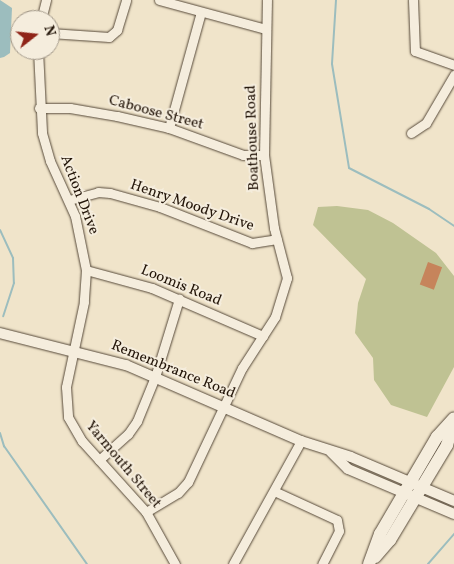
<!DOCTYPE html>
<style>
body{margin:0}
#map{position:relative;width:454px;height:564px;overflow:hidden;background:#f0e4ca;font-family:Vollkorn,serif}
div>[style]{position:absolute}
.green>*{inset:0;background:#bfc293}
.water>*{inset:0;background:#9cbdbe}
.stream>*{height:2px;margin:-1px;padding:0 1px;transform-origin:1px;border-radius:1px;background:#9cbdbe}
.building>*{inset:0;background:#c6845b;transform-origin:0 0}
.roads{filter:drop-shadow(0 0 1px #564939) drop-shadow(0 0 1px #564939)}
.minor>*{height:9px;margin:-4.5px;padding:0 4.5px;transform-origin:4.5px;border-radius:4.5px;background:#f5eddd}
.tertiary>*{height:10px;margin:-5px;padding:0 5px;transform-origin:5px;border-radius:5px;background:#f5eddd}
.secondary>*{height:12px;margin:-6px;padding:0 6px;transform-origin:6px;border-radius:6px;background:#f5eddd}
span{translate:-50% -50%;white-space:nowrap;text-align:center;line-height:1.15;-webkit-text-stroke:4px #f5eddd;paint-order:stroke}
.street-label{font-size:15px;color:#231509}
.north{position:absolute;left:10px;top:10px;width:50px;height:50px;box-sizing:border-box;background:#f5eddd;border:1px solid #a19788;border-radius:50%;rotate:74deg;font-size:14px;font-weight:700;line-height:20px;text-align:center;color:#231509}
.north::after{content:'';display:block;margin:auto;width:18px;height:22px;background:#8f2418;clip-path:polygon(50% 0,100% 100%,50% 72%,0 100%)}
</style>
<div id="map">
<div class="green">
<div style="clip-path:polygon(337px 206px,368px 210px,393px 223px,436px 253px,454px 276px,454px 367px,427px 417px,391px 405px,374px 380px,373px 358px,355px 333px,358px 303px,366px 279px,313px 225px,318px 207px)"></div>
</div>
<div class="water">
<div style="clip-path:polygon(0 0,12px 8px,10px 53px,4px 57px,0 58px)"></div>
</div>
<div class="stream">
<div style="left:336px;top:0;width:64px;rotate:93.6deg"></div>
<div style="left:332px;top:64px;width:105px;rotate:80.7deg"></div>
<div style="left:349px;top:168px;width:90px;rotate:27.1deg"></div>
<div style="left:429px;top:209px;width:30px;rotate:34deg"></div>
<div style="left:0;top:230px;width:31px;rotate:65deg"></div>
<div style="left:13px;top:258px;width:25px;rotate:88deg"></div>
<div style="left:14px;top:283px;width:35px;rotate:108deg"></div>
<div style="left:0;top:433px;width:14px;rotate:73deg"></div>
<div style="left:4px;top:446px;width:144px;rotate:54.9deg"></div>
<div style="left:428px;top:564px;width:40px;rotate:-49deg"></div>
</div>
<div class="building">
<div style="left:428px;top:262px;width:15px;height:24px;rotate:20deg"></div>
</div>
<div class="roads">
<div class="minor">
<div style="left:159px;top:0;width:111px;rotate:15.2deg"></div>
<div style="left:413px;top:0;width:51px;rotate:87.8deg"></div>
<div style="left:415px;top:51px;width:41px;rotate:19.7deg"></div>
<div style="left:41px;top:20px;width:21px;rotate:-76deg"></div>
<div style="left:50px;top:33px;width:59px;rotate:3.9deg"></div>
<div style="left:109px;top:37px;width:11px;rotate:-41deg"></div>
<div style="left:117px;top:30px;width:31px;rotate:-73deg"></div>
<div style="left:38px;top:50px;width:83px;rotate:87.2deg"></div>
<div style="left:42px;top:133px;width:29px;rotate:74deg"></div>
<div style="left:50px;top:161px;width:60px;rotate:65.6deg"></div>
<div style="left:75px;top:216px;width:55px;rotate:78.5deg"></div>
<div style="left:86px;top:270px;width:32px;rotate:94deg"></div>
<div style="left:84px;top:302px;width:87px;rotate:102deg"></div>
<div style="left:66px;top:387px;width:30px;rotate:86deg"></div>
<div style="left:68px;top:417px;width:28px;rotate:60deg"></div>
<div style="left:82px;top:441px;width:96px;rotate:48deg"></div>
<div style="left:146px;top:512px;width:60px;rotate:60.9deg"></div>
<div style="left:39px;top:108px;width:31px"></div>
<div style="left:70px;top:108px;width:48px;rotate:9.7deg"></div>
<div style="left:117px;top:116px;width:53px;rotate:13deg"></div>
<div style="left:169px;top:128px;width:79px;rotate:20deg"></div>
<div style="left:243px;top:155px;width:21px"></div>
<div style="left:169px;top:128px;width:120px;rotate:-74.6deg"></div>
<div style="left:411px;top:133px;width:18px;rotate:-34deg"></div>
<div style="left:426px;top:123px;width:56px;rotate:-59.7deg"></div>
<div style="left:69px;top:200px;width:30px;rotate:-15deg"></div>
<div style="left:98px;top:192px;width:12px;rotate:5deg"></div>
<div style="left:110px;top:193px;width:52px;rotate:15.6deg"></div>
<div style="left:160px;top:207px;width:99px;rotate:21.4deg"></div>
<div style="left:252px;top:243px;width:25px;rotate:-9deg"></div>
<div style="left:86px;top:270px;width:68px;rotate:15.3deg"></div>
<div style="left:152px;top:288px;width:121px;rotate:23.4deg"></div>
<div style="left:99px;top:460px;width:39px;rotate:-42deg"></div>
<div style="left:128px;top:434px;width:16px;rotate:-55deg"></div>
<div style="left:137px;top:421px;width:48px;rotate:-67.8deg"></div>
<div style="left:155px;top:377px;width:82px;rotate:-72.9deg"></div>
<div style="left:274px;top:491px;width:69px;rotate:24.7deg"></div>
<div style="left:337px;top:520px;width:11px;rotate:80deg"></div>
<div style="left:339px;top:531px;width:37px;rotate:117deg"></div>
<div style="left:146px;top:512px;width:37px;rotate:-31deg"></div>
<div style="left:178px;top:493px;width:15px;rotate:-48deg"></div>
<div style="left:188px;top:482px;width:126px;rotate:-64.7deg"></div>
<div style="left:242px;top:368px;width:61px;rotate:-57.1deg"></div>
<div style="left:275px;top:317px;width:41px;rotate:-72.9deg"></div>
<div style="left:287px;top:278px;width:52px;rotate:-104.6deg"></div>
<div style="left:274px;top:228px;width:74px;rotate:-97.8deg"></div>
<div style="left:264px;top:155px;width:155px;rotate:-88.9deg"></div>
<div style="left:233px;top:564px;width:141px;rotate:-61.1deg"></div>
</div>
<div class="tertiary">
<div style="left:0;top:333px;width:130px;rotate:14.3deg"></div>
<div style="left:126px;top:365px;width:191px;rotate:23.5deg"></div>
<div style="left:301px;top:441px;width:52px;rotate:17.7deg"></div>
<div style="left:351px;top:457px;width:112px;rotate:23.1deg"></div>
<div style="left:331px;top:452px;width:24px;rotate:45deg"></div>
<div style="left:348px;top:469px;width:115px;rotate:23deg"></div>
</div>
<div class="secondary">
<div style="left:375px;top:557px;width:23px;rotate:-49deg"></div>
<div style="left:390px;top:540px;width:111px;rotate:-59deg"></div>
<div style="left:447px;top:445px;width:24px;rotate:-73deg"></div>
<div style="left:369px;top:564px;width:32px;rotate:-70deg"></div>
<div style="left:380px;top:534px;width:113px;rotate:-59.6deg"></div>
<div style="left:437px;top:437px;width:25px;rotate:-48deg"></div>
</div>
</div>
<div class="street-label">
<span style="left:156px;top:113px;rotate:15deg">Caboose Street</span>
<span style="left:253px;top:138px;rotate:-92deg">Boathouse Road</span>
<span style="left:79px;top:195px;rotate:69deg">Action Drive</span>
<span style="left:192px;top:206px;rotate:19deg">Henry Moody Drive</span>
<span style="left:181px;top:286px;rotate:22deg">Loomis Road</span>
<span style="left:173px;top:370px;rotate:22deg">Remembrance Road</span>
<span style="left:123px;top:465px;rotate:50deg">Yarmouth Street</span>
</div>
<div class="north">N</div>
</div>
